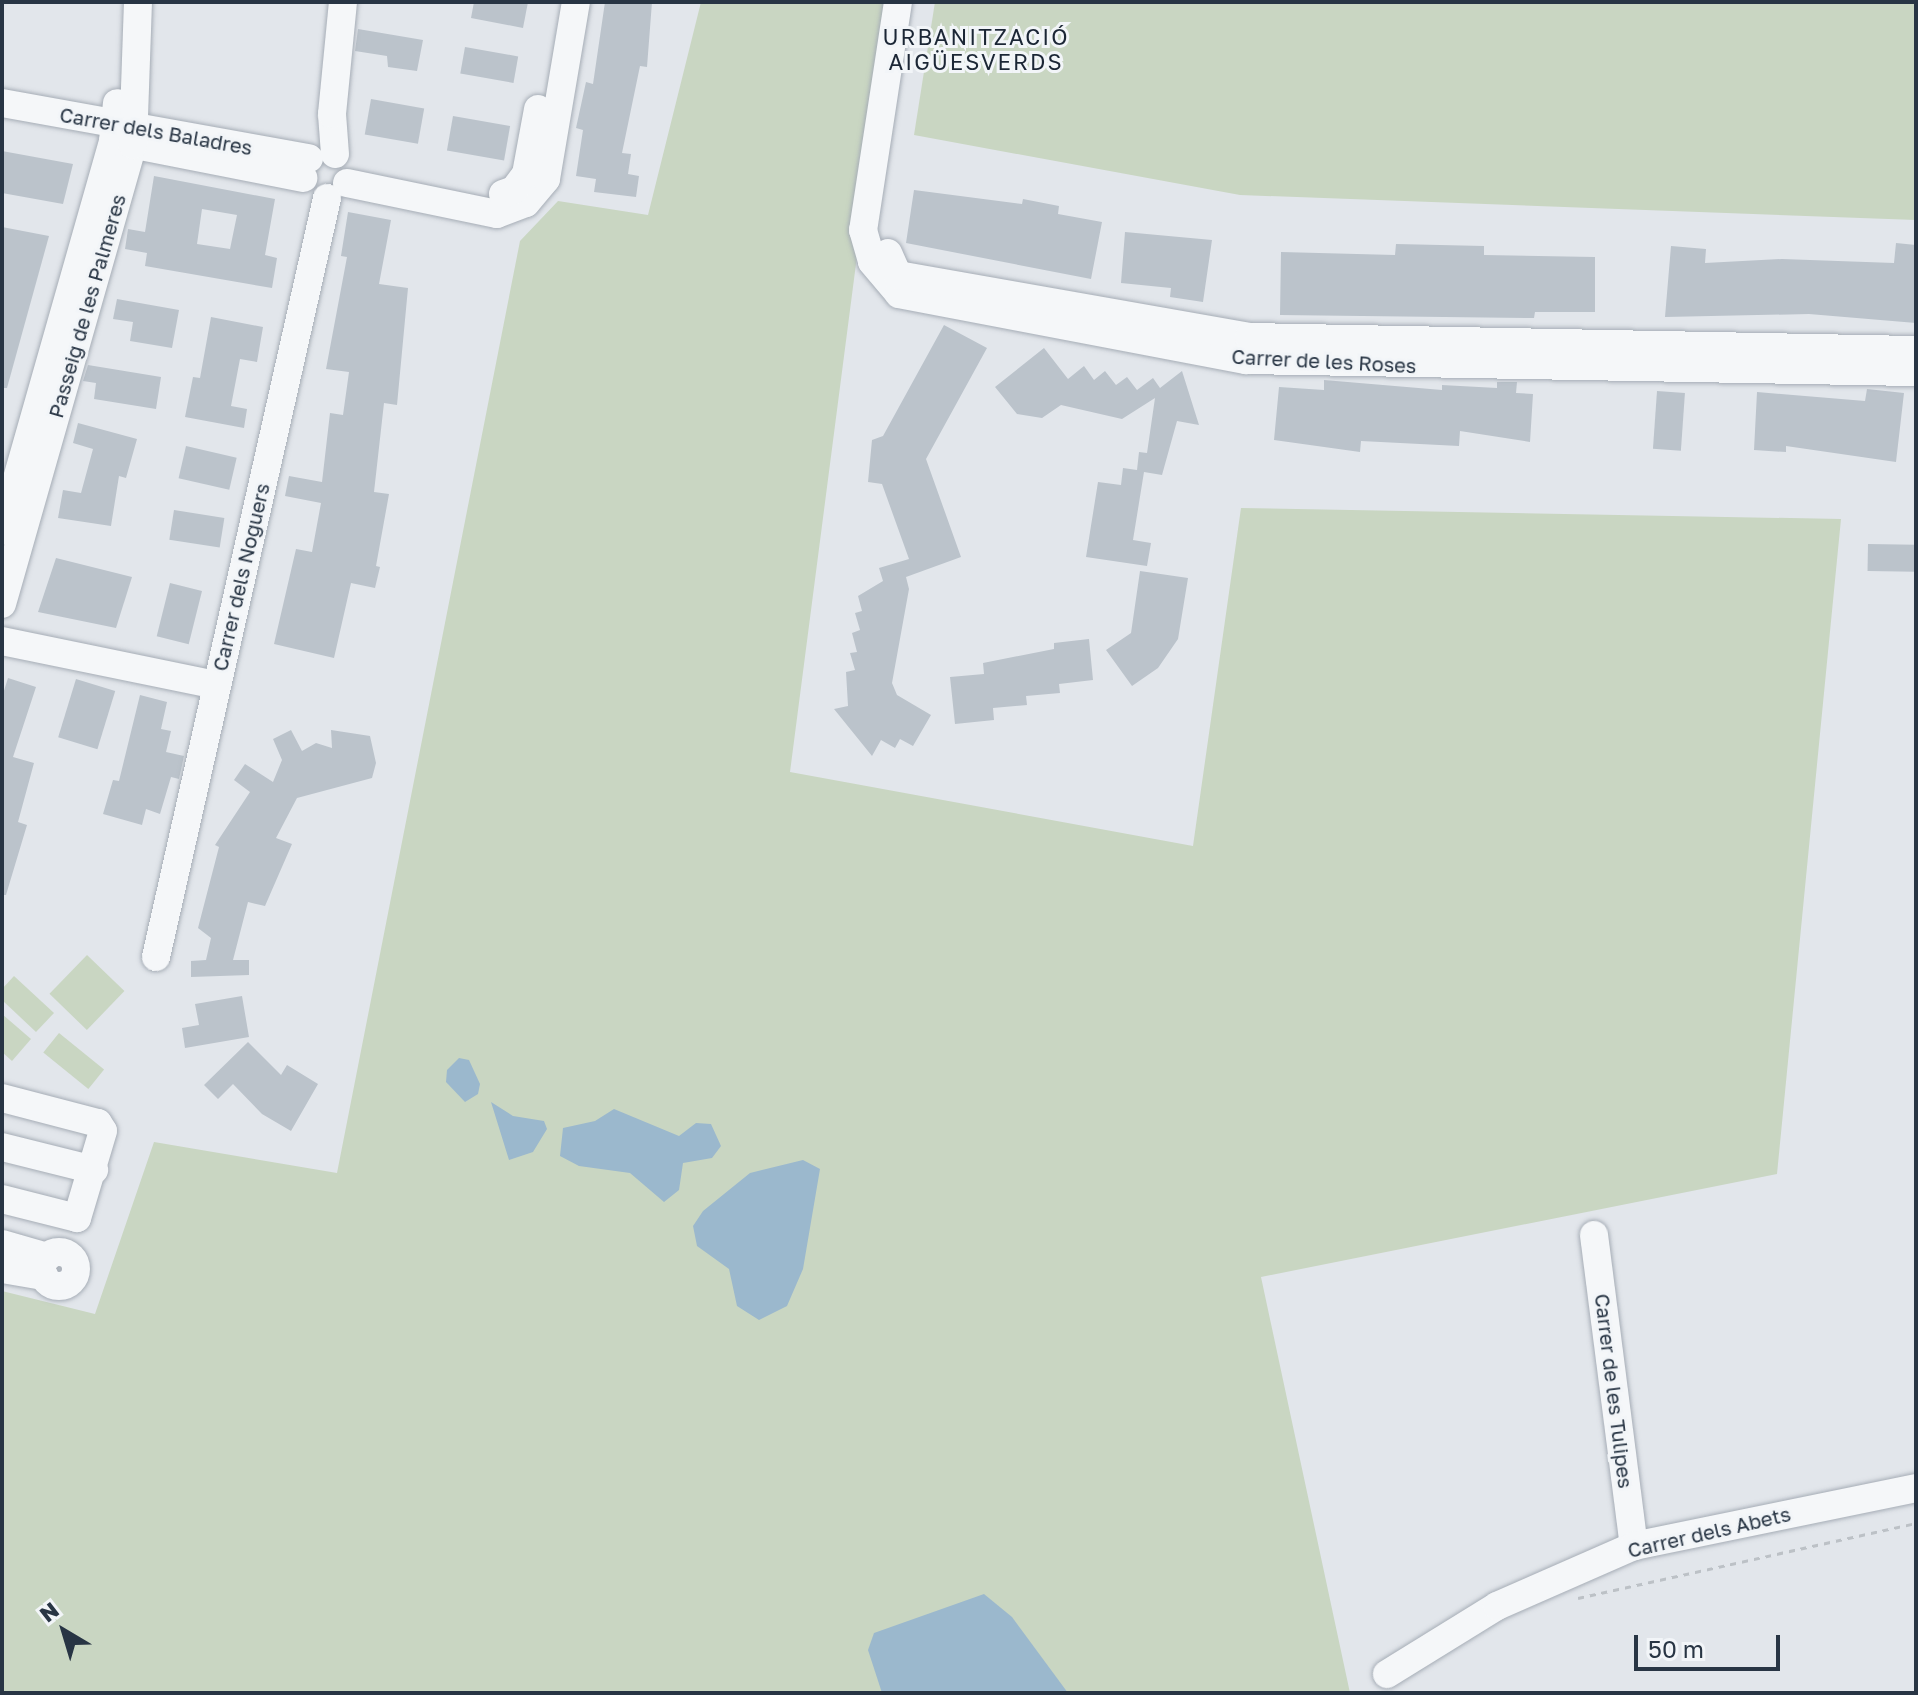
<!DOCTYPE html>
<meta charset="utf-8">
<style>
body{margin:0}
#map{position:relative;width:1918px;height:1695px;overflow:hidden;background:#e2e6eb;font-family:"Golos Text",sans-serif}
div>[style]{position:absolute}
.green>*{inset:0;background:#c9d6c2;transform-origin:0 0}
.water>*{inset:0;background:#9bb8cd}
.building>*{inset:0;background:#bbc3cb;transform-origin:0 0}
.path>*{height:3px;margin-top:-1.5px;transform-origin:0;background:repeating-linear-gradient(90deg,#bcc1c6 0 6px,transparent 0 12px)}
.roads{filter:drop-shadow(0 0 2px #a6adb6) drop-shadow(0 0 2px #a6adb6)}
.minor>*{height:28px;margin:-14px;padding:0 14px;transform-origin:14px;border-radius:14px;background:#f5f7f9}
.minor>.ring{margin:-14px;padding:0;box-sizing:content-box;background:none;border:28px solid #f5f7f9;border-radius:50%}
span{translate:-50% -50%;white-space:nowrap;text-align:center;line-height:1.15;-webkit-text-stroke:6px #f2f5f8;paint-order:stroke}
.street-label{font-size:20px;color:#283544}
.neighbourhood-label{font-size:22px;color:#1b2635;letter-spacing:2px}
.frame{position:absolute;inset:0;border:4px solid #283544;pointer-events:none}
.north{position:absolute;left:24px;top:1591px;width:80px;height:80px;-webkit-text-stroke:6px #f2f5f8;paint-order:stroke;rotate:322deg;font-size:22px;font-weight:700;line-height:32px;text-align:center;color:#283544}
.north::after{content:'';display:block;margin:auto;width:28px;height:36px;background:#283544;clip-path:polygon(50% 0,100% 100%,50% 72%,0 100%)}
.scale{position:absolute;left:1634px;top:1635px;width:146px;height:36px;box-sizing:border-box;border:4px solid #283544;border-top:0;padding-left:10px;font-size:24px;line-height:28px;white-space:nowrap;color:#283544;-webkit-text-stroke:6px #f2f5f8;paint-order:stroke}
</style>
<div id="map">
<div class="green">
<div style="clip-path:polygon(701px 2px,890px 2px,790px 772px,1193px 846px,1241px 508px,1841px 519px,1777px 1174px,1261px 1277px,1350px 1693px,2px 1693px,2px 1291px,95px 1314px,154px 1142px,337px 1173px,520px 241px,558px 201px,648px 215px)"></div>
<div style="clip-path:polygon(935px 2px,1916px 2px,1916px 220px,1240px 195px,914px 135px)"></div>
<div style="left:87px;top:955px;width:52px;height:54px;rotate:44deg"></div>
<div style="clip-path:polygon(14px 976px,54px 1013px,36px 1032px,2px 1000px,2px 989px)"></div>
<div style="clip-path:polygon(2px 1014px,31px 1039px,12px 1061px,2px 1052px)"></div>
<div style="left:59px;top:1033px;width:58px;height:25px;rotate:39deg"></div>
</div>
<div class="water">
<div style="clip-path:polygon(459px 1058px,469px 1060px,480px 1084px,478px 1094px,465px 1102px,446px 1082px,447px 1070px)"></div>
<div style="clip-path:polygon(491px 1102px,513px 1116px,544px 1121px,547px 1129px,533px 1152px,509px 1160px)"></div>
<div style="clip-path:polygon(614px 1109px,679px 1136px,696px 1123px,711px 1124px,721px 1146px,712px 1158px,683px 1163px,679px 1190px,664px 1202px,630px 1173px,579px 1166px,560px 1156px,563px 1128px,595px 1121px)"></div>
<div style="clip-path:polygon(803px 1160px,820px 1169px,803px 1269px,787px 1306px,759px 1320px,737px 1306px,729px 1269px,697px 1246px,693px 1226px,703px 1211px,750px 1173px)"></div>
<div style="clip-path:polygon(984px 1594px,1012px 1617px,1068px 1693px,882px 1693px,868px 1650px,874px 1633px)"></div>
</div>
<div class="building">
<div style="clip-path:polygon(474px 2px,528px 2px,523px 28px,471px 18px)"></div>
<div style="clip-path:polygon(605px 2px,652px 2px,647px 67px,640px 66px,622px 153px,631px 154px,628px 174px,639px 176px,636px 197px,594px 192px,596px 179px,576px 176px,583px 130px,576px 128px,586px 82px,593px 84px)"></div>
<div style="clip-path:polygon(358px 29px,423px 40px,417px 71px,388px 67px,387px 56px,355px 51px)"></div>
<div style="left:465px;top:47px;width:54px;height:27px;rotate:10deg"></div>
<div style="left:371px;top:99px;width:54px;height:36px;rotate:10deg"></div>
<div style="left:453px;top:116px;width:58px;height:35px;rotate:10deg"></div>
<div style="clip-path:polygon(2px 151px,73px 164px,63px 204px,2px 193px)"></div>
<div style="clip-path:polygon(evenodd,154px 176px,275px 199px,265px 255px,277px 258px,272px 288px,145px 266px,147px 253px,125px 249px,128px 229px,145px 232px,154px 176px,202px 209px,237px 215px,230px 249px,197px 244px,202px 209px)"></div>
<div style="clip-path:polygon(914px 190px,1022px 204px,1023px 199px,1059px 206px,1058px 214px,1102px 222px,1091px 279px,906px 243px)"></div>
<div style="clip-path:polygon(348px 212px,391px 220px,379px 284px,408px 288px,397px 405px,384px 403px,374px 492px,389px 494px,376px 566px,380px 567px,375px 588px,351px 583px,334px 658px,274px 644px,296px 549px,312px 552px,321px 503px,285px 496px,289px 476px,322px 482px,330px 413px,343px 415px,349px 372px,326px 369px,347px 257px,341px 256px)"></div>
<div style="clip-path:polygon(2px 227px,49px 236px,7px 388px,2px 388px)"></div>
<div style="clip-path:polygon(1125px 232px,1212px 240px,1203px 302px,1170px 297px,1171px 288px,1121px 283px)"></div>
<div style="clip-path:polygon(1896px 243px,1916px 245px,1916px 323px,1809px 314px,1665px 317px,1671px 246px,1706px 249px,1705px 263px,1782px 259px,1894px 263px)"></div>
<div style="clip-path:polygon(1396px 244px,1484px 246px,1484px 255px,1595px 257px,1595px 312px,1535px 312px,1534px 318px,1280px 315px,1281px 252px,1395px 255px)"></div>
<div style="clip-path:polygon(117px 299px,179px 310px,172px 348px,130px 341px,133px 322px,113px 319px)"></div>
<div style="clip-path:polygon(211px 317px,263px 327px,257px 362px,240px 359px,231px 406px,247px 409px,244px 428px,185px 417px,193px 377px,200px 378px)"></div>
<div style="clip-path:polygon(944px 325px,987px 348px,926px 459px,961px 557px,906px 577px,909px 589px,892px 683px,897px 695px,931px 715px,913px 746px,900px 739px,895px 748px,881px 740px,872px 756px,834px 709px,848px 706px,846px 672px,855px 670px,850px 653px,857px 652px,852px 633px,860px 630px,855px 613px,862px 611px,858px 596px,883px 581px,879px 568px,909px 559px,882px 484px,868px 482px,872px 440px,883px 436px)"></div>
<div style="clip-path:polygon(1044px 348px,1068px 379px,1084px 366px,1094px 380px,1105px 371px,1116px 385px,1127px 377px,1137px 390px,1153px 378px,1160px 388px,1182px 371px,1199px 425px,1177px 421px,1162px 475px,1144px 472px,1133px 540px,1151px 543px,1147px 566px,1086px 557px,1098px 482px,1121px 485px,1123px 468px,1137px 470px,1139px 452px,1147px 453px,1155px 398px,1122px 419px,1061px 405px,1042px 418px,1017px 414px,995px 387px)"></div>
<div style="clip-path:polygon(88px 365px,161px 377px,156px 409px,94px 399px,96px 383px,83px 381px)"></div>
<div style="clip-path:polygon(1324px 380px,1442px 390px,1442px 385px,1497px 388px,1497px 382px,1517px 382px,1516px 393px,1533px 394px,1530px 442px,1460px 431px,1459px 446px,1361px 441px,1360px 452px,1274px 440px,1279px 387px,1324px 390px)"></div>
<div style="clip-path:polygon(1867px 389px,1904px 393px,1896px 462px,1786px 446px,1786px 452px,1754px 450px,1757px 392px,1865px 401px)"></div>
<div style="left:1657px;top:391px;width:28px;height:58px;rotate:4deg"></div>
<div style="clip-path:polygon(78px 423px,137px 439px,126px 478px,119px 476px,111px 526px,58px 518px,63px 490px,81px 493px,93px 449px,73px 443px)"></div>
<div style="left:186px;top:446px;width:52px;height:33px;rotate:13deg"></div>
<div style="left:174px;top:510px;width:51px;height:30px;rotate:9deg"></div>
<div style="left:1868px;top:544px;width:48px;height:27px;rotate:1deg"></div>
<div style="clip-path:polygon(56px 558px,132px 577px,116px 628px,38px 612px)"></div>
<div style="clip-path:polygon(1140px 571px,1188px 578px,1178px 639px,1158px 668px,1132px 686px,1106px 650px,1131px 633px)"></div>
<div style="left:170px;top:583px;width:33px;height:55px;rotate:14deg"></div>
<div style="clip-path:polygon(1089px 639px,1093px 680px,1059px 684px,1060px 693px,1026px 696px,1027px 705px,993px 708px,994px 720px,955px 724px,950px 677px,984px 674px,983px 663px,1054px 649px,1054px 643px)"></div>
<div style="clip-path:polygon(8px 678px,36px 687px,13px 757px,34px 763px,18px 822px,27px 825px,6px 895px,2px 895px,2px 697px)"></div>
<div style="left:76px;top:679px;width:41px;height:61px;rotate:17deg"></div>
<div style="clip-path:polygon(140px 695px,167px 702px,161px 729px,171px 731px,166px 752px,184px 756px,179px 779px,171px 777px,160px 814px,146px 809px,142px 825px,103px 814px,113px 780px,119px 781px)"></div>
<div style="clip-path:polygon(291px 730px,302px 751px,316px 743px,332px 748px,331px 730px,370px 736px,376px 763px,372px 778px,297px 798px,276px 838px,292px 844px,265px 906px,248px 902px,233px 960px,249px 960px,249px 975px,191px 977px,191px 961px,206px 960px,211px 938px,198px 928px,219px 847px,215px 845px,250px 792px,234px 780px,245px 764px,273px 782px,282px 760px,273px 739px)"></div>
<div style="clip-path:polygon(242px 996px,249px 1037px,185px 1048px,182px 1028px,199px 1025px,195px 1004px)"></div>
<div style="clip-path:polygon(248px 1042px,281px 1075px,287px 1065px,318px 1084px,291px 1131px,262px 1114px,233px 1084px,218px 1099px,204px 1085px)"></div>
</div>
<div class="path">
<div style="left:1578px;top:1598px;width:346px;rotate:-12.5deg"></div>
</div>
<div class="roads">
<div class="minor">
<div style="left:898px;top:2px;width:231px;rotate:98.7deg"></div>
<div style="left:863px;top:230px;width:33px;rotate:74deg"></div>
<div style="left:872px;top:262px;width:42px;rotate:49.8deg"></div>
<div style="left:899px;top:294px;width:353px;rotate:10.8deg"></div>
<div style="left:1246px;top:360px;width:670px;rotate:1.03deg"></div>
<div style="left:2px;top:103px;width:312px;rotate:10.2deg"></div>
<div style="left:115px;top:141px;width:192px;rotate:11.1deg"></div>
<div style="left:335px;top:154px;width:40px;rotate:-94.3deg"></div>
<div style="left:332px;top:114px;width:113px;rotate:-84.4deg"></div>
<div style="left:347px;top:183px;width:153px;rotate:11.7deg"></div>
<div style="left:497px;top:214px;width:31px;rotate:-21deg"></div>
<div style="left:526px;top:203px;width:31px;rotate:-50deg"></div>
<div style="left:546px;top:179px;width:180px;rotate:-80.4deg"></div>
<div style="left:503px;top:194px;width:12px;rotate:-20deg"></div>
<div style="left:514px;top:190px;width:20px;rotate:-53deg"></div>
<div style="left:526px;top:174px;width:66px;rotate:-79.5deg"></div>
<div style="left:888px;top:253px;width:24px;rotate:66deg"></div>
<div style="left:898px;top:275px;width:356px;rotate:10deg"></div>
<div style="left:1249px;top:337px;width:667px;rotate:1.12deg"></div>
<div style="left:2px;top:531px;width:405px;rotate:-74.1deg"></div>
<div style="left:113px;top:141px;width:38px;rotate:-84deg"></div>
<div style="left:2px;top:604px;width:477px;rotate:-74.1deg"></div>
<div style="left:133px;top:145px;width:143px;rotate:-88deg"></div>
<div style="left:2px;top:641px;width:219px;rotate:11.6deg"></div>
<div style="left:156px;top:957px;width:778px;rotate:-77.3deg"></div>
<div style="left:2px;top:1098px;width:99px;rotate:14.6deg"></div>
<div style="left:98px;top:1123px;width:9px;rotate:58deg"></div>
<div style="left:103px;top:1131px;width:91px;rotate:106.6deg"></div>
<div style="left:77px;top:1218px;width:77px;rotate:-165.8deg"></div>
<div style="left:2px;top:1147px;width:95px;rotate:14deg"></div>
<div style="left:1594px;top:1235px;width:314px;rotate:82.7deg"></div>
<div style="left:2px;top:1244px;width:47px;rotate:16.1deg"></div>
<div class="ring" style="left:42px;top:1252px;width:6px;height:6px"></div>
<div style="left:2px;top:1269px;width:43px;rotate:9.5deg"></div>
<div style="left:1387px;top:1674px;width:129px;rotate:-31.7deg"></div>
<div style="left:1497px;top:1606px;width:150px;rotate:-23.7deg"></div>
<div style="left:1634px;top:1546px;width:288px;rotate:-11.6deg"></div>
</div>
</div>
<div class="street-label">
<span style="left:156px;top:131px;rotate:10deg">Carrer dels Baladres</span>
<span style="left:87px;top:306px;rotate:-74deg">Passeig de les Palmeres</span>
<span style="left:1324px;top:361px;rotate:3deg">Carrer de les Roses</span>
<span style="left:241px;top:577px;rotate:-77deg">Carrer dels Noguers</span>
<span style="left:1614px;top:1391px;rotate:83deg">Carrer de les Tulipes</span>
<span style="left:1709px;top:1532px;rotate:-13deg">Carrer dels Abets</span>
</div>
<div class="neighbourhood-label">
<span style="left:976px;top:49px">URBANITZACIÓ<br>AIGÜESVERDS</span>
</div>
<div class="frame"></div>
<div class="north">N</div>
<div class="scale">50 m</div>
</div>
